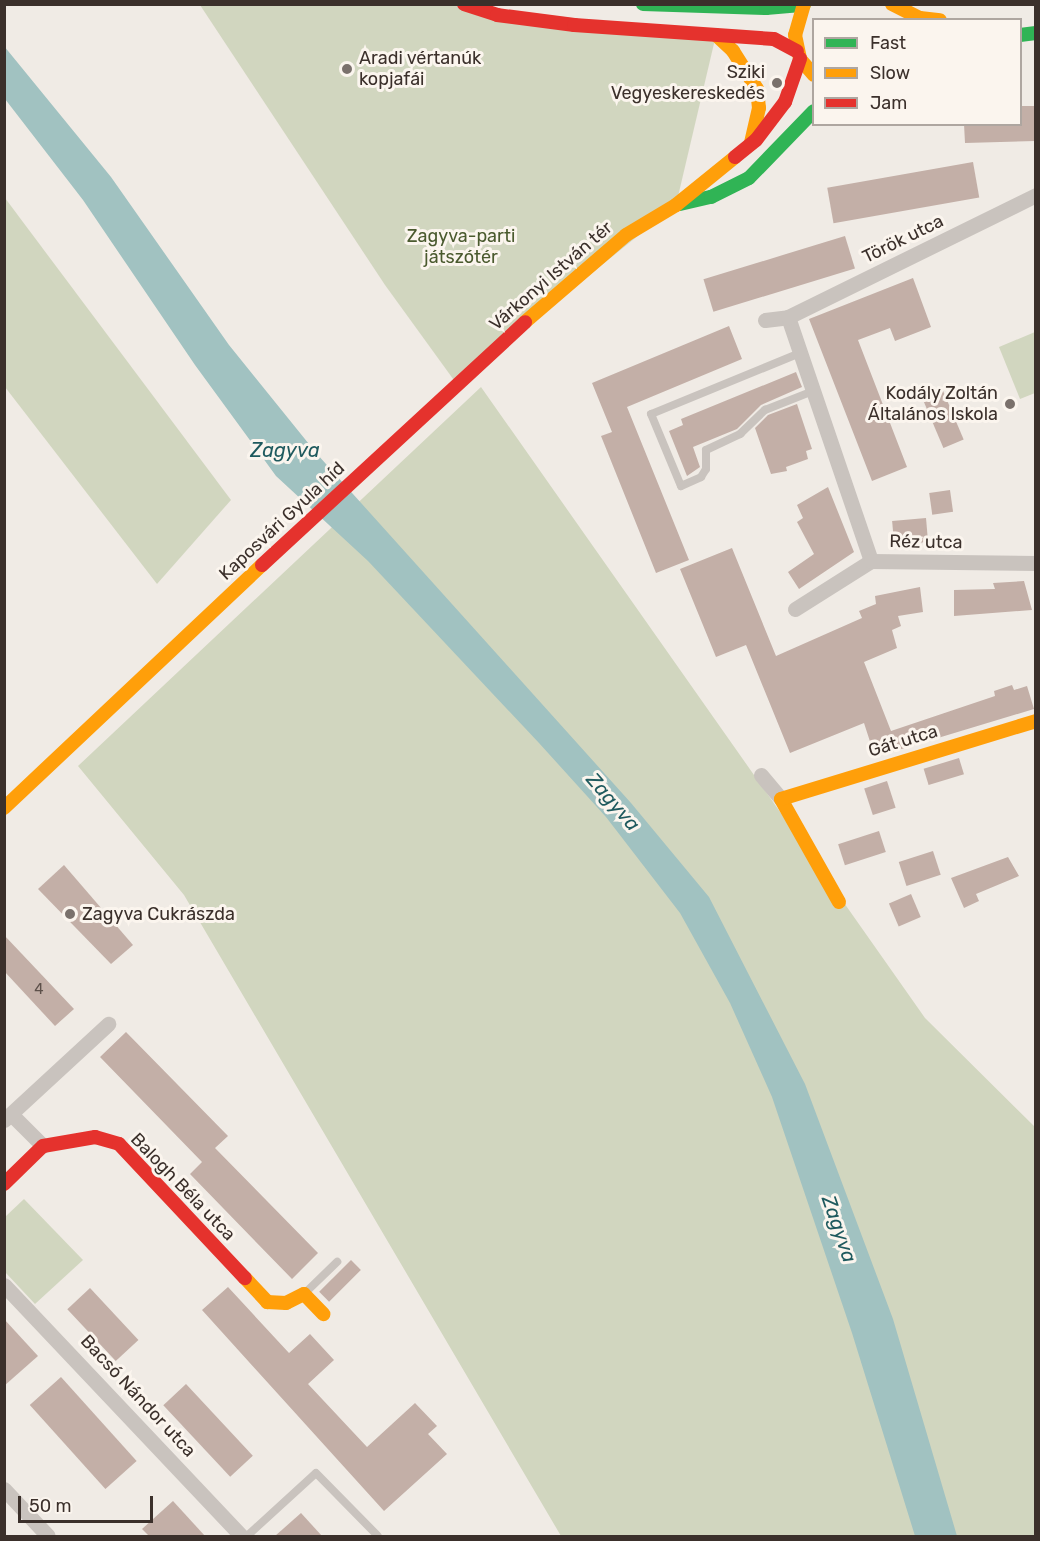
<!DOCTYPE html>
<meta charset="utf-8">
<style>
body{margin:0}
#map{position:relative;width:1040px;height:1541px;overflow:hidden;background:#f0ebe5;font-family:Rubik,sans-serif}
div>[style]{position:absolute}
.green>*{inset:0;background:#d1d6bf}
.water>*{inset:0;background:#a1c2c1}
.building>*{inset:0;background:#c3afa7;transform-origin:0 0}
.lane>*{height:8px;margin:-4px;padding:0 4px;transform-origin:4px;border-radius:4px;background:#c9c3be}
.street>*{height:15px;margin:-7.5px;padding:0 7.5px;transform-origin:7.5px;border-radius:7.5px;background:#c9c3be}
.fast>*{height:14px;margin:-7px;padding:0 7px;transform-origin:7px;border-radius:7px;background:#30b455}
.slow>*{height:14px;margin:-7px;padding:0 7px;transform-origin:7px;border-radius:7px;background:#ff9f0a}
.jam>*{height:14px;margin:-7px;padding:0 7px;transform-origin:7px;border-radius:7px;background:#e5322d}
.dots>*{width:16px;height:16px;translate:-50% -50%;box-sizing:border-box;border:3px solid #fbf5ee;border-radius:50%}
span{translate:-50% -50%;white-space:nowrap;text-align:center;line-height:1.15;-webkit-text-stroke:6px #fbf5ee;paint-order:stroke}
.number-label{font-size:15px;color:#5d504a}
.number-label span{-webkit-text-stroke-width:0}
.poi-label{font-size:18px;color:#3b302b}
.left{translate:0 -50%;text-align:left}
.right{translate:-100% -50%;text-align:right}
.park-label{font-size:18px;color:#4a5a2e}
.street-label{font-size:18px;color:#3b302b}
.water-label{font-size:20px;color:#1f5a5e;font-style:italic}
.frame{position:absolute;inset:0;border:6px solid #3b302b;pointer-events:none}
.legend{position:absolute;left:812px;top:18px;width:210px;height:108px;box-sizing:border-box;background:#fbf5ee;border:2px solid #aea6a0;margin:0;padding:8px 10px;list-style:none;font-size:18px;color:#3b302b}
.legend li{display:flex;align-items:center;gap:12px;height:30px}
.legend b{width:30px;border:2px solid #aea6a0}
.scale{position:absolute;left:18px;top:1496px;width:135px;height:27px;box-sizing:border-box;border:3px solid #3b302b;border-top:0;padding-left:8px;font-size:18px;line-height:21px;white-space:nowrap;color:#3b302b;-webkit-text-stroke:4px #fbf5ee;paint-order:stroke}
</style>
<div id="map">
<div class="green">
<div style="clip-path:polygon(200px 5px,464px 5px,716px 35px,676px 205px,456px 383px,385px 285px)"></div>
<div style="clip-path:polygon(5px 198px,231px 500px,157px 584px,5px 387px)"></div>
<div style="clip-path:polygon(1035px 332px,1035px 393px,1020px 399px,999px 347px)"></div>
<div style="clip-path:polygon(481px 387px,925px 1018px,1035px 1127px,1035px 1536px,561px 1536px,184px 895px,78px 766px)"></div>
<div style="clip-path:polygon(24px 1199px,83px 1260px,35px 1304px,5px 1272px,5px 1217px)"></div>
</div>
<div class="water">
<div style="clip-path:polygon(4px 46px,111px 177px,229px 345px,317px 454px,631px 803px,709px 897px,805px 1084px,893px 1319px,957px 1536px,915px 1536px,852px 1333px,772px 1097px,730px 1003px,680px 913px,606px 817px,539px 743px,368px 561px,276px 476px,195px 365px,83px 200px,5px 99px)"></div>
</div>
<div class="building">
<div style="clip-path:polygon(1020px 106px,1035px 106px,1035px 141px,965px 143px,964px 124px,1020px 124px)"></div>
<div style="left:973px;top:162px;width:36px;height:148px;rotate:80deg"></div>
<div style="left:845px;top:236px;width:34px;height:148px;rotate:73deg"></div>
<div style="clip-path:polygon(913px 278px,931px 327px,895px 341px,890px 328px,858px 340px,907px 467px,872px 481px,809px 319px)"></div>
<div style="clip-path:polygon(729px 326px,742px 359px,627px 407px,689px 560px,656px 573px,601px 436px,612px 432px,592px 383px)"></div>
<div style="clip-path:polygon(796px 372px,802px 387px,761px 405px,737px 429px,693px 447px,700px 467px,687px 476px,669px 431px,683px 425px,681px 419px)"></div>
<div style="left:941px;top:386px;width:58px;height:22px;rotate:67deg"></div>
<div style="clip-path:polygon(797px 404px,812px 449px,806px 451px,808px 459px,786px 467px,787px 471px,771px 474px,755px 428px,768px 415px)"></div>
<div style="clip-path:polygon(828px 487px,854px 552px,799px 589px,788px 572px,814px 554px,797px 522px,803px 518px,797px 505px)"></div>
<div style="left:950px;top:490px;width:22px;height:21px;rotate:82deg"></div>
<div style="left:926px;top:518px;width:24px;height:34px;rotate:85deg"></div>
<div style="clip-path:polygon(732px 548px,776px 656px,862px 618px,859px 611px,876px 604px,875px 596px,920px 587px,923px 612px,898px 616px,901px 626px,892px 630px,897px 648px,864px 662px,891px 731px,995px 696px,994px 691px,1012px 685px,1014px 690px,1027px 686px,1034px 709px,875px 757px,864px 723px,790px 753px,746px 645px,716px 657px,680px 569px)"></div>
<div style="clip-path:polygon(1024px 581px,1032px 610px,954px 616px,954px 590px,995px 589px,993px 583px)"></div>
<div style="left:959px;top:758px;width:17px;height:37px;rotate:73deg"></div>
<div style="left:887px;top:781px;width:28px;height:24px;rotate:72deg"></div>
<div style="left:879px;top:831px;width:22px;height:43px;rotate:72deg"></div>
<div style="left:933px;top:851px;width:25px;height:36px;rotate:72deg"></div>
<div style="clip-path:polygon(1008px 857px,1019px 876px,976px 894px,979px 901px,964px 908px,951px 878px)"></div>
<div style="clip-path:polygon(64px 865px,133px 945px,111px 964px,38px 889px)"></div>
<div style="left:911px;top:894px;width:25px;height:24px;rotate:67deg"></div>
<div style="clip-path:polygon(4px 935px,74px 1009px,55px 1026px,4px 971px)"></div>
<div style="clip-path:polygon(126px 1032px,228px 1136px,215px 1148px,318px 1253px,292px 1279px,190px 1174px,202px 1162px,100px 1057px)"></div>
<div style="left:351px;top:1260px;width:14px;height:45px;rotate:45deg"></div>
<div style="clip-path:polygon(228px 1287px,289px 1353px,310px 1334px,334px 1360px,308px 1384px,367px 1447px,415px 1403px,437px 1426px,428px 1434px,447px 1454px,384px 1511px,202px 1310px)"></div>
<div style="left:90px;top:1288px;width:71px;height:31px;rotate:47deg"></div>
<div style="clip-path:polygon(4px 1319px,38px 1356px,4px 1386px)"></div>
<div style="left:61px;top:1377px;width:113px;height:42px;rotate:48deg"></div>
<div style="left:186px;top:1384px;width:98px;height:31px;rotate:47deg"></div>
<div style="clip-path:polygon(173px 1501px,205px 1536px,149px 1536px,142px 1529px)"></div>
<div style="clip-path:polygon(301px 1513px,322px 1536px,275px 1536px)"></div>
</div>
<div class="lane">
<div style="left:800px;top:353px;width:161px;rotate:157.7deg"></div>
<div style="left:651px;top:414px;width:78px;rotate:67.4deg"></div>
<div style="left:681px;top:486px;width:22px;rotate:-24deg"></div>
<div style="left:701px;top:477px;width:9px;rotate:-58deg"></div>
<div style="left:706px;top:469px;width:19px;rotate:-90deg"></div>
<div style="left:706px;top:450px;width:38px;rotate:-25deg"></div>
<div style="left:740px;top:434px;width:35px;rotate:-44deg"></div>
<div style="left:765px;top:410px;width:52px;rotate:-21.6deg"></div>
<div style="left:305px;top:1293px;width:45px;rotate:-44.1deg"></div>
<div style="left:247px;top:1536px;width:93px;rotate:-42.4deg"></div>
<div style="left:316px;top:1473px;width:88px;rotate:45.5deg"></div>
</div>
<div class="street">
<div style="left:788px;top:317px;width:258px;rotate:71.2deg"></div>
<div style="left:765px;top:320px;width:23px;rotate:-7deg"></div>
<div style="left:788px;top:317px;width:276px;rotate:-26.2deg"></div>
<div style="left:795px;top:609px;width:90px;rotate:-32.3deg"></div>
<div style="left:871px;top:561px;width:165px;rotate:0.7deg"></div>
<div style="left:761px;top:775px;width:31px;rotate:50deg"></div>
<div style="left:11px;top:1114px;width:45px;rotate:45deg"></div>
<div style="left:4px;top:1120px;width:142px;rotate:-42.7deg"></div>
<div style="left:4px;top:1285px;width:345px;rotate:46.6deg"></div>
<div style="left:4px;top:1489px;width:64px;rotate:46.9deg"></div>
</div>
<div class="fast">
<div style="left:643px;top:4px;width:123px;rotate:1.9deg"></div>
<div style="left:766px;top:8px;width:38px;rotate:-5deg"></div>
<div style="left:1020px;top:35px;width:16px;rotate:-7deg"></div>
<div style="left:680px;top:204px;width:32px;rotate:-13deg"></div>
<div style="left:711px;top:197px;width:42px;rotate:-26.6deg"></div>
<div style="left:749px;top:178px;width:93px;rotate:-45.9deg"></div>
</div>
<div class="slow">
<div style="left:804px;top:4px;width:32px;rotate:106deg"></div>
<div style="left:795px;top:35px;width:25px;rotate:78deg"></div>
<div style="left:800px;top:59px;width:21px;rotate:49deg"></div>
<div style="left:892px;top:4px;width:31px;rotate:27deg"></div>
<div style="left:920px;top:18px;width:20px;rotate:6deg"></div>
<div style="left:716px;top:35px;width:23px;rotate:43deg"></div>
<div style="left:733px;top:51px;width:45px;rotate:57.7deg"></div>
<div style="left:757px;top:89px;width:19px;rotate:84deg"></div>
<div style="left:759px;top:108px;width:37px;rotate:103deg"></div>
<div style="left:525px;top:322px;width:133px;rotate:-40.7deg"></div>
<div style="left:626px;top:235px;width:58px;rotate:-31deg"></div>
<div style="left:676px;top:205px;width:76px;rotate:-39.1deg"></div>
<div style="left:4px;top:808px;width:354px;rotate:-43.3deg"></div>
<div style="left:839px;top:902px;width:118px;rotate:-119.4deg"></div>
<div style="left:781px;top:799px;width:267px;rotate:-17deg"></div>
<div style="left:245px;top:1278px;width:33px;rotate:47deg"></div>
<div style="left:267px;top:1302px;width:19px;rotate:3deg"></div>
<div style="left:286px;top:1303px;width:20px;rotate:-27deg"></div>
<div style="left:304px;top:1294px;width:28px;rotate:46deg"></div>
</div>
<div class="jam">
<div style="left:464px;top:4px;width:35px;rotate:18deg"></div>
<div style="left:497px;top:15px;width:78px;rotate:7.4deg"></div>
<div style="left:574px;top:25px;width:200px;rotate:4deg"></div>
<div style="left:774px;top:39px;width:26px;rotate:28deg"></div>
<div style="left:735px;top:157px;width:27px;rotate:-39deg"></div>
<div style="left:756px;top:140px;width:48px;rotate:-52.7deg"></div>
<div style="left:785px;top:102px;width:46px;rotate:-70.8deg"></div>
<div style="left:262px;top:565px;width:358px;rotate:-42.7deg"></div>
<div style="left:4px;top:1184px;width:54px;rotate:-44.3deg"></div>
<div style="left:43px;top:1146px;width:53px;rotate:-9.8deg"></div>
<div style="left:95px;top:1137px;width:25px;rotate:16deg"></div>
<div style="left:119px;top:1144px;width:184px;rotate:46.8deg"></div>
</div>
<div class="dots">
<div style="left:347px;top:69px;background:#7a716c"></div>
<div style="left:777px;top:83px;background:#7a716c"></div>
<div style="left:1010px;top:404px;background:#7a716c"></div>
<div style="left:70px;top:914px;background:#7a716c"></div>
</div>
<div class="number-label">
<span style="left:39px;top:990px">4</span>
</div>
<div class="poi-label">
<span class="left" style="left:359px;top:69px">Aradi vértanúk<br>kopjafái</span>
<span class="right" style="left:765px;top:83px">Sziki<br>Vegyeskereskedés</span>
<span class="right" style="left:998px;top:404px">Kodály Zoltán<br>Általános Iskola</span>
<span class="left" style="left:82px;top:914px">Zagyva Cukrászda</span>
</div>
<div class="park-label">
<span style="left:461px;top:247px">Zagyva-parti<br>játszótér</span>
</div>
<div class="street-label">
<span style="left:903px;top:239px;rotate:-26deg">Török utca</span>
<span style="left:551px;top:276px;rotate:-41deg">Várkonyi István tér</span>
<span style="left:282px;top:521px;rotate:-43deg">Kaposvári Gyula híd</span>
<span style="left:926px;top:542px;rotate:1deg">Réz utca</span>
<span style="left:903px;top:741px;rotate:-17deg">Gát utca</span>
<span style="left:183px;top:1187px;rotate:46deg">Balogh Béla utca</span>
<span style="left:138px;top:1396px;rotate:47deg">Bacsó Nándor utca</span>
</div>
<div class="water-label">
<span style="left:285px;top:450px">Zagyva</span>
<span style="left:613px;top:802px;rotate:49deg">Zagyva</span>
<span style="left:839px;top:1229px;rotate:71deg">Zagyva</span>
</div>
<div class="frame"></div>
<ul class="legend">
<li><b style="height:8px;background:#30b455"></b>Fast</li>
<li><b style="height:8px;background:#ff9f0a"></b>Slow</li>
<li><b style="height:8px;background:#e5322d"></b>Jam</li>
</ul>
<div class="scale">50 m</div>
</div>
